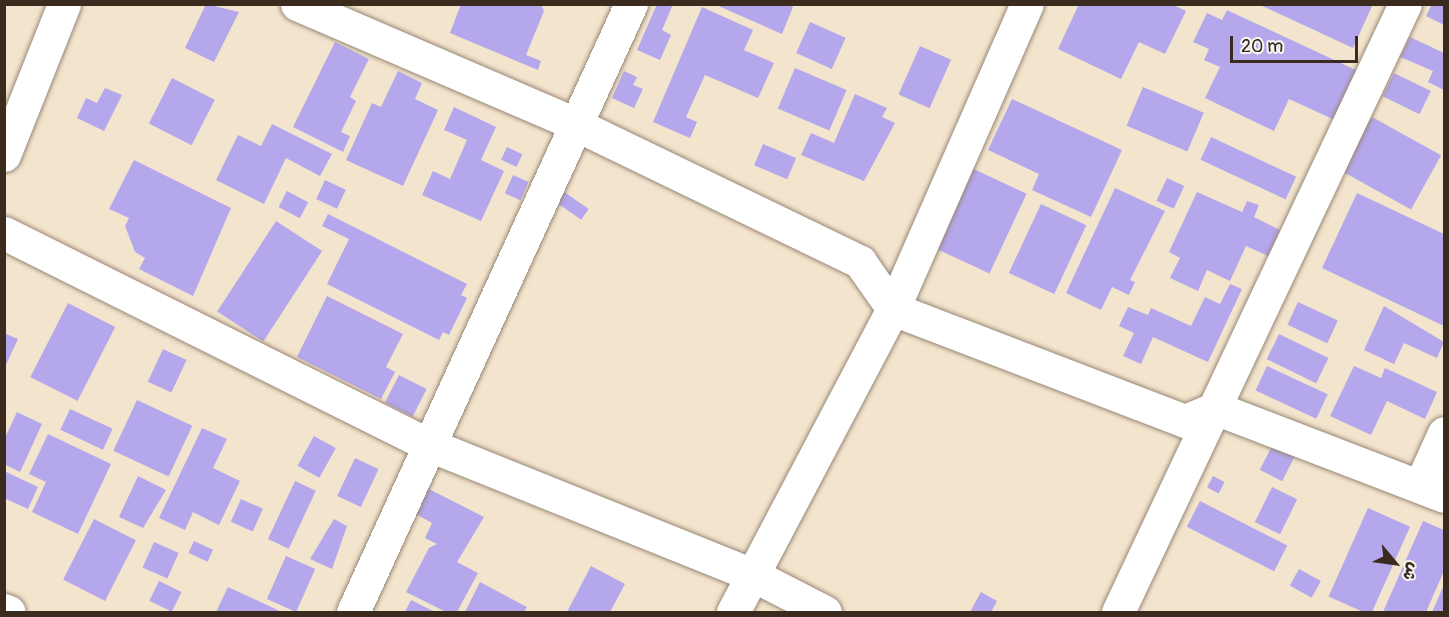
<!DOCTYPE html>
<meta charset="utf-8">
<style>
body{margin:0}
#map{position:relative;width:1449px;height:617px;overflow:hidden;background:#f3e4cd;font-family:Pangolin,"Playpen Sans Arabic",sans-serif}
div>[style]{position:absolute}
.building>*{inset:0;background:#b5a7ec;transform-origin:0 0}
.roads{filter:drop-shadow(0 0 2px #978776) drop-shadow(0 0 2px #978776)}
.minor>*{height:33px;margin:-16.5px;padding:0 16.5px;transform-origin:16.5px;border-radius:16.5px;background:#fff}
span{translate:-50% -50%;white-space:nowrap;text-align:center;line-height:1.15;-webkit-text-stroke:6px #f6f6f2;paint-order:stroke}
.frame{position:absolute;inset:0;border:6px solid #3b2a1e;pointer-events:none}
.north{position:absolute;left:1365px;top:533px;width:60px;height:60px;-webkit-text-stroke:4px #f6f6f2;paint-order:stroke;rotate:119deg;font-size:16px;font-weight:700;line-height:24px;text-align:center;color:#3b2a1e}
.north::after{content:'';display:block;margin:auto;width:21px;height:27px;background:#3b2a1e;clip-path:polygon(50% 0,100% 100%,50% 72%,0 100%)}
.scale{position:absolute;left:1230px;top:36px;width:128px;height:27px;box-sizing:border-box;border:3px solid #3b2a1e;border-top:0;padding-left:8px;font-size:18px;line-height:21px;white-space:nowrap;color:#3b2a1e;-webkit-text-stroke:4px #f6f6f2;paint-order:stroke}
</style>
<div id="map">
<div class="building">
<div style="clip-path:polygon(206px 4px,239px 12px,214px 62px,185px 48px)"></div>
<div style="clip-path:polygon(461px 4px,541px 4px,544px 11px,526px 55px,541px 61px,538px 70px,450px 33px)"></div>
<div style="clip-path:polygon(657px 4px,673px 4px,662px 30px,671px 35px,660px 60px,637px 50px)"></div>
<div style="clip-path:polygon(714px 4px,787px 4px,793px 7px,782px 34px)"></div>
<div style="clip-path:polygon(1079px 4px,1171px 4px,1186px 11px,1165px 54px,1139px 42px,1121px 79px,1058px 49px)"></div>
<div style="clip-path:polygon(1258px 4px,1373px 4px,1353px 48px)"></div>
<div style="clip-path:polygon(1432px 4px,1444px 4px,1444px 25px,1426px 16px)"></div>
<div style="clip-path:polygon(702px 7px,753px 30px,744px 50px,774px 63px,758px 98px,705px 75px,686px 117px,697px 122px,690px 138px,653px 122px)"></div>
<div style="clip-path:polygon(1227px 10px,1360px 72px,1337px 121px,1289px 99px,1274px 131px,1205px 98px,1220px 67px,1204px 60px,1209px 49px,1193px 42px,1207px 13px,1222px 20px)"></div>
<div style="left:810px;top:22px;width:39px;height:34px;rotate:24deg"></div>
<div style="clip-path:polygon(1410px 37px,1444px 53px,1444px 90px,1428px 82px,1433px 71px,1400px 57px)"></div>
<div style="clip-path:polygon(335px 42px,369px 59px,350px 97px,356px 101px,341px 132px,350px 136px,343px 152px,293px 127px)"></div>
<div style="left:920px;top:46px;width:34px;height:53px;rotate:24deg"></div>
<div style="left:795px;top:68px;width:56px;height:44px;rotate:23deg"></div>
<div style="clip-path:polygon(398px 71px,422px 83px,415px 99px,438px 110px,403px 186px,346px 160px,372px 103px,381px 107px)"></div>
<div style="clip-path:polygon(624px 71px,637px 77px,633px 85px,643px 89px,634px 108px,612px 98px)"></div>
<div style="left:1394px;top:73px;width:41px;height:26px;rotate:26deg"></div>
<div style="left:172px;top:78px;width:48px;height:51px;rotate:27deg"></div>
<div style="left:1143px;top:87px;width:66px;height:42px;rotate:23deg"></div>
<div style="clip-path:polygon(105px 88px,122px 95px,104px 131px,77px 118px,86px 98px,97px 103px)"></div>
<div style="clip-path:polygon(855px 94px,887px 108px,882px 117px,895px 123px,864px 181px,801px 155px,811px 133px,834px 143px)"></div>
<div style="clip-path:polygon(1012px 99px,1122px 150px,1091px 217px,1032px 190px,1039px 174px,988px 150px)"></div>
<div style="clip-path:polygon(454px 107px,496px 127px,481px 160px,504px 171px,481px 221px,422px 195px,433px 171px,450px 179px,467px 140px,444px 130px)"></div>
<div style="left:1372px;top:117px;width:79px;height:62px;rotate:29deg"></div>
<div style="clip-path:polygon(272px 124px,332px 154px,320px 176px,286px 158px,264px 204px,216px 180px,238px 135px,261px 146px)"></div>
<div style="left:1211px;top:137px;width:94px;height:25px;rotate:25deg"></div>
<div style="left:763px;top:144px;width:36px;height:23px;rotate:23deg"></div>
<div style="left:507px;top:147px;width:17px;height:14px;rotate:25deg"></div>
<div style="clip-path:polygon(134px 160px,231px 208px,193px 296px,139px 269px,145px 258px,135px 252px,125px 226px,129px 218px,109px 209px)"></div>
<div style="left:965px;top:165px;width:68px;height:88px;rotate:25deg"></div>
<div style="left:513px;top:175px;width:17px;height:20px;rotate:24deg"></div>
<div style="left:1167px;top:178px;width:19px;height:25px;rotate:25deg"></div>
<div style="left:325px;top:180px;width:23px;height:21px;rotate:25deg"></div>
<div style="clip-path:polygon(1115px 188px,1165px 211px,1130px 280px,1135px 282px,1129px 295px,1112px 287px,1101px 310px,1066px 293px)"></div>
<div style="left:560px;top:189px;width:35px;height:13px;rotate:35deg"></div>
<div style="left:287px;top:191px;width:24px;height:18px;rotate:28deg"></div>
<div style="clip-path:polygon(1197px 192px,1242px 212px,1247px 201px,1259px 205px,1254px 217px,1280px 230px,1268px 256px,1246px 246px,1230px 281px,1207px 270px,1198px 291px,1170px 278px,1180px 258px,1169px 252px)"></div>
<div style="clip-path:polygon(1357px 193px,1444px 234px,1444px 326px,1322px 268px)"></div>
<div style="left:1041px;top:204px;width:50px;height:76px;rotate:25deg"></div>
<div style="clip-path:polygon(328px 214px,467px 284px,461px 295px,467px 298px,449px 335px,443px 332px,439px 340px,327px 284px,349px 239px,322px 226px)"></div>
<div style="left:276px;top:221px;width:55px;height:108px;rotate:33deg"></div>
<div style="clip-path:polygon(1230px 284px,1242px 289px,1208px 362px,1153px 337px,1141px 364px,1123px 356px,1134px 333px,1119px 326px,1128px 307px,1148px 315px,1151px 308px,1191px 326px,1205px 297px,1220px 304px)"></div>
<div style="clip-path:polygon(327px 296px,403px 334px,386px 367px,395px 372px,381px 399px,297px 357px)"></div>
<div style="left:1298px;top:302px;width:44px;height:25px;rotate:25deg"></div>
<div style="left:68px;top:303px;width:53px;height:83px;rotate:27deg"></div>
<div style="clip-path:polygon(1384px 306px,1444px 342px,1437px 358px,1404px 343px,1394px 364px,1364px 350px)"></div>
<div style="clip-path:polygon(4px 333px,18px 339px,4px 369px)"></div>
<div style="left:1279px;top:334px;width:55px;height:28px;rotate:26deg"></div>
<div style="left:163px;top:349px;width:26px;height:36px;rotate:25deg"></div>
<div style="left:1267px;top:366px;width:67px;height:27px;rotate:25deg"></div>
<div style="clip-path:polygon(1354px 366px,1381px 378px,1385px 368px,1437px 392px,1425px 419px,1387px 401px,1371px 435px,1330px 416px)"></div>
<div style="left:399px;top:375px;width:31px;height:31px;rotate:27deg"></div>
<div style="left:137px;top:400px;width:61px;height:56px;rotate:25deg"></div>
<div style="left:70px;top:409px;width:47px;height:23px;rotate:25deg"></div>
<div style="clip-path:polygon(17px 412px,42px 424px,20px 472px,4px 464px,4px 440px)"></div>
<div style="clip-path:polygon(202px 428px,227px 439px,213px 468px,240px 481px,219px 525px,193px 512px,185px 530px,159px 518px)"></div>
<div style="clip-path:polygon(48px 434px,111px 464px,78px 534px,32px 512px,46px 482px,29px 474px)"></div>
<div style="left:314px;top:436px;width:25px;height:34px;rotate:29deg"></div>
<div style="left:1273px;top:444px;width:25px;height:29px;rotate:27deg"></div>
<div style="left:355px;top:458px;width:26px;height:42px;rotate:25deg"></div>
<div style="clip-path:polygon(4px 471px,38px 487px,28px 509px,4px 498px)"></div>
<div style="clip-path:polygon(138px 476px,166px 490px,143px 528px,119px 517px)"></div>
<div style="left:1213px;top:476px;width:13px;height:13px;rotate:27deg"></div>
<div style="left:295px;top:481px;width:23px;height:64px;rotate:25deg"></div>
<div style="left:1272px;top:487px;width:28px;height:39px;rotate:26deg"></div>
<div style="clip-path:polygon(427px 488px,484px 517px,457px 562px,478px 573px,457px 612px,446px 612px,406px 592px,429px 548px,437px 544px,425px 538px,432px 523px,414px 513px)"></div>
<div style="left:241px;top:499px;width:24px;height:25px;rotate:24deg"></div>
<div style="left:1200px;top:501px;width:98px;height:29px;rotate:27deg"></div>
<div style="left:1368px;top:508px;width:46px;height:97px;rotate:24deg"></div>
<div style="left:94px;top:519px;width:47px;height:68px;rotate:27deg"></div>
<div style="clip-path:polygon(334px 519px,347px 526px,332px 569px,310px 559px)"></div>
<div style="clip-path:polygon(1423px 521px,1444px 530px,1444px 571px,1426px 612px,1383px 612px)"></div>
<div style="left:194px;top:541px;width:21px;height:13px;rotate:25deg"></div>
<div style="left:154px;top:542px;width:27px;height:28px;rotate:24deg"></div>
<div style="left:286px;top:556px;width:32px;height:47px;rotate:24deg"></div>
<div style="clip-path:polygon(591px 566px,625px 584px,610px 612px,567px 612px)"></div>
<div style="left:1299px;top:569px;width:25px;height:19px;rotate:29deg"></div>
<div style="left:159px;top:581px;width:25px;height:22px;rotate:26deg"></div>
<div style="clip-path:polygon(480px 582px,527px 607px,524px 612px,465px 612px)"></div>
<div style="clip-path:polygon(1444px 585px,1444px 612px,1432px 612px)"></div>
<div style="clip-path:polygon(228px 587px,282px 612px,216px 612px)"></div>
<div style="clip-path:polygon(981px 592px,997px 601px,991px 612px,970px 612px)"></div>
<div style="clip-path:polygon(411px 600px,435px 612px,405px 612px)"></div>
</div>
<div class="roads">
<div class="minor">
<div style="left:297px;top:4px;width:303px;rotate:23.3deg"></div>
<div style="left:575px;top:124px;width:317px;rotate:25.8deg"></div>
<div style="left:860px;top:262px;width:57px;rotate:54.9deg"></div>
<div style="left:893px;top:309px;width:313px;rotate:21deg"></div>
<div style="left:1185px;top:421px;width:33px;rotate:-23deg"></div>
<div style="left:1215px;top:408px;width:245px;rotate:21deg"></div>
<div style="left:4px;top:155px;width:162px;rotate:-68.3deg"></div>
<div style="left:4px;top:233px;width:478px;rotate:26.5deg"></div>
<div style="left:432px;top:446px;width:344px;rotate:21.9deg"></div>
<div style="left:751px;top:574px;width:83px;rotate:27.2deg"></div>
<div style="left:1420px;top:486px;width:58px;rotate:-65.6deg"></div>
<div style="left:4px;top:610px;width:5px;rotate:22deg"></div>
<div style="left:353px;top:612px;width:669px;rotate:-65.43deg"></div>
<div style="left:733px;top:612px;width:343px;rotate:-62.2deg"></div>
<div style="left:893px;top:309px;width:333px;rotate:-66.3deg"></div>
<div style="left:1118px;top:612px;width:672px;rotate:-64.73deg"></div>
</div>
</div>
<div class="frame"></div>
<div class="north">ش</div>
<div class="scale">20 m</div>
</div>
